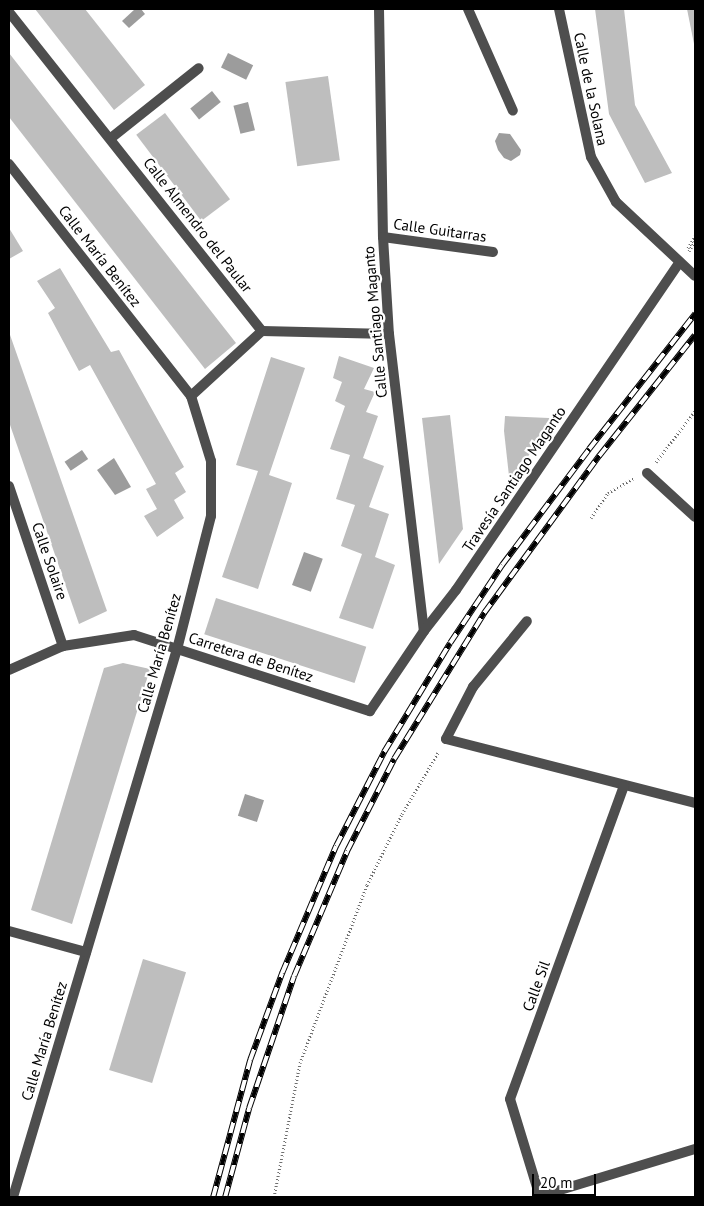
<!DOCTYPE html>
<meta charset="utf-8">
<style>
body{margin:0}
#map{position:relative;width:704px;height:1206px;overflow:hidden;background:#fff;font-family:"PT Sans",sans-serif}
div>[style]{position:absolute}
.water>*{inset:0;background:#9c9c9c;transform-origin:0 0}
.building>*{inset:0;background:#bebebe;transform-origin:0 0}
.path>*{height:3px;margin-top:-1.5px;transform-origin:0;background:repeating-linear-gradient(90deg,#707070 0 1px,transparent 0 3.5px)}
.service>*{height:10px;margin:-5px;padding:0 5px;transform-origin:5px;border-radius:5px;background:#4e4e4e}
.minor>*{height:10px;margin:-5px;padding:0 5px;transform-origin:5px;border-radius:5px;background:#4e4e4e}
.rail>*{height:5.5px;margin-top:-2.75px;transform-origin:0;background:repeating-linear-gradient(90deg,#fff 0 11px,#000 0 22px);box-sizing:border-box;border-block:1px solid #000}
span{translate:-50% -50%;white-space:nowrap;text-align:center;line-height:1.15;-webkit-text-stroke:4.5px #fff;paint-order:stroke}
.street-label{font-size:15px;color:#000}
.frame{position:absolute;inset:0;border:10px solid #000;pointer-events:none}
.scale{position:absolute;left:532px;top:1174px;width:64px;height:22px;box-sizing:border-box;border:2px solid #000;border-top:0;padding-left:6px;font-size:15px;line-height:18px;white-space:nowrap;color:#000;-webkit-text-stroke:4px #fff;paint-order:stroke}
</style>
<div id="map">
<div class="water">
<div style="clip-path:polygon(135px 9px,141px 9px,145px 14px,129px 28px,122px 21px)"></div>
<div style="left:228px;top:53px;width:28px;height:16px;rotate:26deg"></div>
<div style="left:212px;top:91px;width:14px;height:28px;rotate:51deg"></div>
<div style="left:248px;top:102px;width:29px;height:15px;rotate:76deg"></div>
<div style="clip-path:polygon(499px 133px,510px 134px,521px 150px,520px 155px,511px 161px,504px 158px,498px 150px,495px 141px)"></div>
<div style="left:82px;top:450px;width:11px;height:21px;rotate:56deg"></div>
<div style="clip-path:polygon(114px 458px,131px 487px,115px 495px,97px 470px)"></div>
<div style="left:304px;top:552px;width:20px;height:35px;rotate:20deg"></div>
<div style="left:245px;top:794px;width:20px;height:23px;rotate:18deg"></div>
</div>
<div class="building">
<div style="clip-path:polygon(35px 9px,85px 9px,145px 85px,114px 110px)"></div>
<div style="clip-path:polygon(595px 9px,624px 9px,635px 105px,672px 173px,645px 183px,609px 114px)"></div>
<div style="clip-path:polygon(687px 9px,695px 9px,695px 44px,694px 44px)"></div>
<div style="clip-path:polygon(9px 53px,236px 343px,205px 369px,9px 117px)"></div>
<div style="left:328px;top:76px;width:85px;height:43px;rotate:82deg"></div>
<div style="left:165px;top:113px;width:108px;height:36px;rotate:53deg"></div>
<div style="clip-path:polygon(9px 228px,23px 251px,9px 259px)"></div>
<div style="clip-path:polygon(60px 268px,111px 352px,119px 350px,184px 467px,175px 473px,186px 492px,174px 500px,184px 518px,157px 537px,144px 516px,157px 509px,146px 489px,156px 484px,90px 365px,79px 371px,48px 313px,55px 308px,37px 281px)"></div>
<div style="clip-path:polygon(9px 332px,107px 611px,79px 624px,9px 422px)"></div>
<div style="clip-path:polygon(339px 356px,374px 368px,364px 389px,375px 392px,366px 412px,378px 416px,363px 458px,384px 466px,369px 507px,389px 514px,375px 557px,395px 565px,373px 629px,339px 618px,362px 554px,341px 546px,355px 505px,336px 499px,350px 455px,330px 449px,345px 406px,335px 401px,342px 382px,333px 378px)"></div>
<div style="clip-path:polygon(271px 357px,305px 368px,269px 475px,292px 483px,258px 589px,222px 577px,258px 471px,236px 465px)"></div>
<div style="clip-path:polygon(450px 415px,463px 529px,439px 564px,422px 418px)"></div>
<div style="clip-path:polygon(505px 416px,549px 418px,551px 422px,513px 479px,509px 476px,504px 431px)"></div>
<div style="left:216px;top:598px;width:158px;height:38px;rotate:18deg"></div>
<div style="clip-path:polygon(123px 663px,150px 669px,72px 924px,31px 910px,104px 668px)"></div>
<div style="left:143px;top:959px;width:45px;height:116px;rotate:17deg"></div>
</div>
<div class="path">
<div style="left:688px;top:248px;width:14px;rotate:-60deg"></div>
<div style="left:689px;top:251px;width:12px;rotate:-59deg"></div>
<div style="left:656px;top:462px;width:64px;rotate:-52.6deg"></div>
<div style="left:591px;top:518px;width:30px;rotate:-56deg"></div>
<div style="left:608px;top:493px;width:30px;rotate:-30deg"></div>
<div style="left:274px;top:1197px;width:136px;rotate:-79deg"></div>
<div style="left:300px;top:1063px;width:190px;rotate:-69.4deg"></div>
<div style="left:367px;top:885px;width:79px;rotate:-63.8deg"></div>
<div style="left:402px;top:814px;width:73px;rotate:-59.6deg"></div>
</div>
<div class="service">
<div style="left:446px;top:739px;width:59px;rotate:-62.6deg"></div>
<div style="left:473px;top:687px;width:85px;rotate:-50.7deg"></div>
</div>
<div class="minor">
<div style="left:379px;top:9px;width:228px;rotate:89deg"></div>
<div style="left:383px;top:237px;width:97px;rotate:86.5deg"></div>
<div style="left:389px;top:334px;width:299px;rotate:83.3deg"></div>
<div style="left:468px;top:9px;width:111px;rotate:66.2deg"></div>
<div style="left:559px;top:9px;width:151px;rotate:77.8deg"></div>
<div style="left:591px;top:157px;width:51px;rotate:60.9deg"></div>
<div style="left:616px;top:202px;width:108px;rotate:43.1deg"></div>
<div style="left:9px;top:12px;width:407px;rotate:51.6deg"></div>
<div style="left:111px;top:138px;width:112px;rotate:-38.5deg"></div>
<div style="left:9px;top:164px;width:295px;rotate:51.9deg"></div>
<div style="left:191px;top:396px;width:68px;rotate:72.9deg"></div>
<div style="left:211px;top:461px;width:55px;rotate:90deg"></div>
<div style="left:211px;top:516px;width:137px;rotate:104.3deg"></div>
<div style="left:177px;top:649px;width:572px;rotate:106.66deg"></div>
<div style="left:383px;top:237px;width:111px;rotate:7.8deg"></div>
<div style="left:191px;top:396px;width:96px;rotate:-42.5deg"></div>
<div style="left:262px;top:331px;width:127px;rotate:1.4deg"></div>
<div style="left:647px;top:473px;width:65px;rotate:42.5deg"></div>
<div style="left:9px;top:486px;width:169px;rotate:71.4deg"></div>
<div style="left:9px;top:670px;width:59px;rotate:-24deg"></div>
<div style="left:63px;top:646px;width:72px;rotate:-8.8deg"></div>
<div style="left:134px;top:635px;width:248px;rotate:17.9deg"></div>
<div style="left:370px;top:711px;width:97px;rotate:-56deg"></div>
<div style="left:424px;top:631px;width:52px;rotate:-52deg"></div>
<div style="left:456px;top:590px;width:397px;rotate:-55.7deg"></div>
<div style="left:446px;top:739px;width:257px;rotate:14.4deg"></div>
<div style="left:9px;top:931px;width:80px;rotate:15.3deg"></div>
<div style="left:537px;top:1197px;width:165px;rotate:-16.9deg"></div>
<div style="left:540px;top:1197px;width:102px;rotate:-107deg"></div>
<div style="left:510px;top:1099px;width:333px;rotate:-70deg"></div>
</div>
<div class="rail">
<div style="left:213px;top:1197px;width:142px;rotate:-74.9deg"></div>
<div style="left:250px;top:1060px;width:93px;rotate:-69.8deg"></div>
<div style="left:282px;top:973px;width:138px;rotate:-67deg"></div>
<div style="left:336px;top:846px;width:106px;rotate:-62.9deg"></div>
<div style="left:384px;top:752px;width:127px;rotate:-58.8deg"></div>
<div style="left:450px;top:643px;width:94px;rotate:-56.3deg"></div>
<div style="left:502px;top:565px;width:145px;rotate:-53.1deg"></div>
<div style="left:589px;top:449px;width:172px;rotate:-51.9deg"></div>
<div style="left:225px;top:1197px;width:92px;rotate:-74.9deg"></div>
<div style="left:249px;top:1108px;width:139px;rotate:-71.2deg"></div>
<div style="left:294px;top:976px;width:136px;rotate:-67deg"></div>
<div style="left:347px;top:851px;width:103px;rotate:-62.9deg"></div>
<div style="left:394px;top:759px;width:172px;rotate:-58.3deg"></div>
<div style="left:484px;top:613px;width:195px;rotate:-53.8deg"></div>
<div style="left:599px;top:456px;width:154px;rotate:-51.6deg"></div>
</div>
<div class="street-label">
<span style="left:591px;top:89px;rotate:78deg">Calle de la Solana</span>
<span style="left:198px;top:225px;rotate:52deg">Calle Almendro del Paular</span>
<span style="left:440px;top:230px;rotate:8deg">Calle Guitarras</span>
<span style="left:100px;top:256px;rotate:52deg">Calle María Benítez</span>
<span style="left:375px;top:322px;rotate:-95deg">Calle Santiago Maganto</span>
<span style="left:514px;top:479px;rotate:-56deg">Travesía Santiago Maganto</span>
<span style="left:50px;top:561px;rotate:71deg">Calle Solaire</span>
<span style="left:159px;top:653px;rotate:-74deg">Calle María Benítez</span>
<span style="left:251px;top:657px;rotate:18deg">Carretera de Benítez</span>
<span style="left:536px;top:986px;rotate:-70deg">Calle Sil</span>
<span style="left:44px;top:1041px;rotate:-73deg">Calle María Benítez</span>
</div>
<div class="frame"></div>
<div class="scale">20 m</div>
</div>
